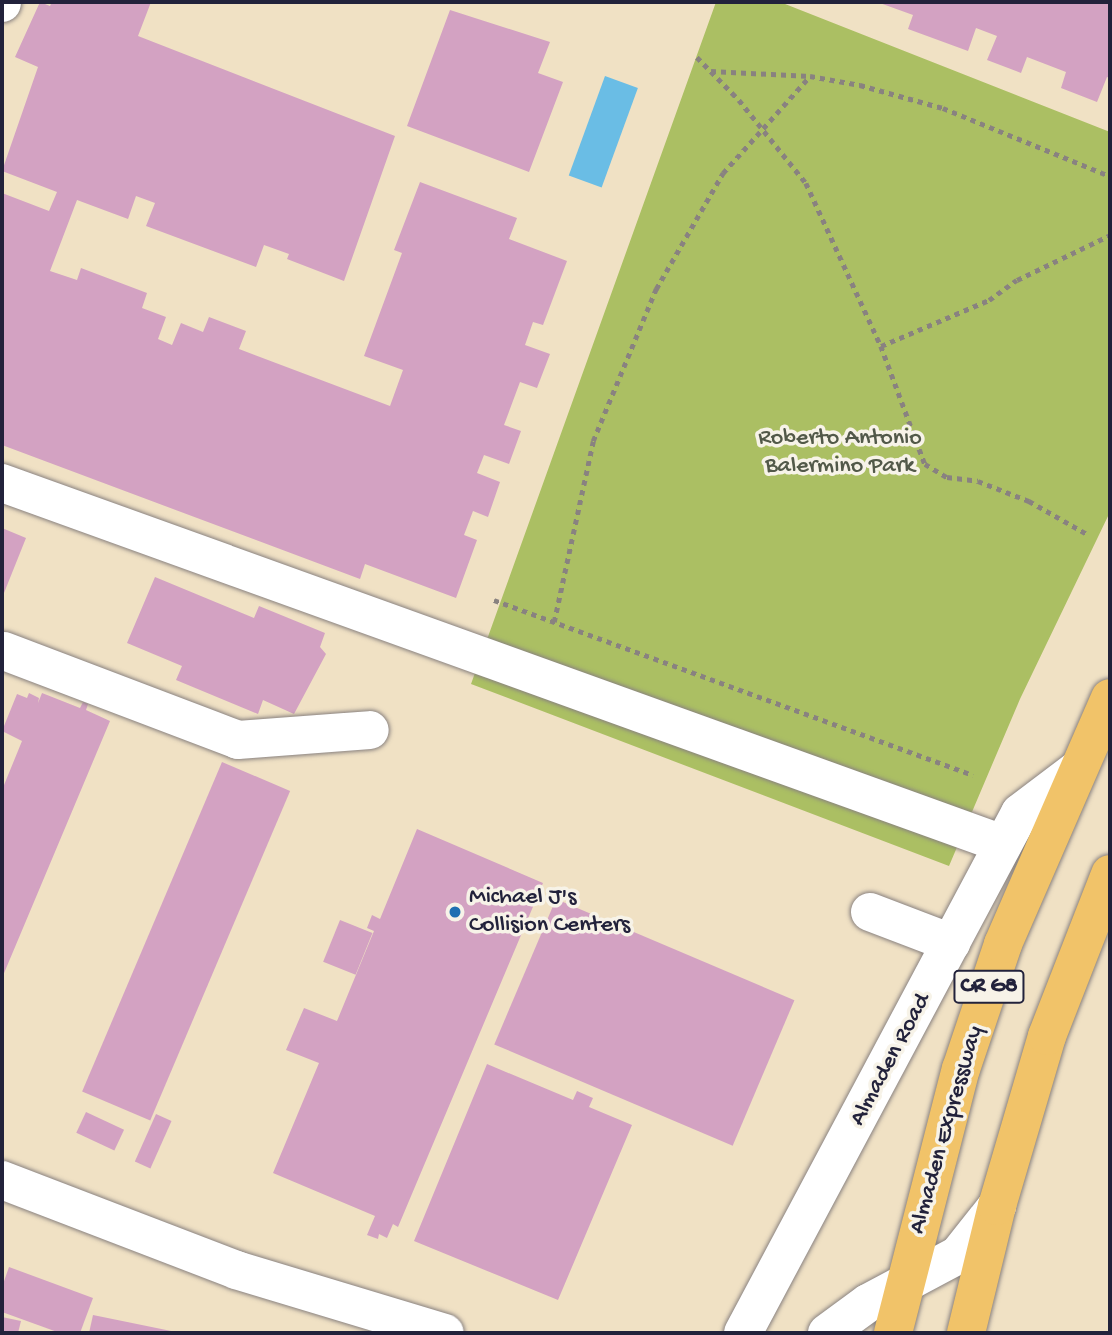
<!DOCTYPE html>
<style>
body{margin:0}
#map{position:relative;width:1112px;height:1335px;overflow:hidden;background:#f0e1c4;font-family:"Gochi Hand",sans-serif}
div>[style]{position:absolute}
.green>*{inset:0;background:#abbf63}
.water>*{inset:0;background:#6abde5;transform-origin:0 0}
.building>*{inset:0;background:#d3a2c2;transform-origin:0 0}
.path>*{height:4.5px;margin-top:-2.25px;transform-origin:0;background:repeating-linear-gradient(90deg,#898280 0 5px,transparent 0 10px)}
.roads{filter:drop-shadow(0 0 2px #898280) drop-shadow(0 0 2px #898280)}
.minor>*{height:38px;margin:-19px;padding:0 19px;transform-origin:19px;border-radius:19px;background:#fff}
.major>*{height:38px;margin:-19px;padding:0 19px;transform-origin:19px;border-radius:19px;background:#f1c369}
.dots>*{width:19px;height:19px;translate:-50% -50%;box-sizing:border-box;border:4px solid #f7f3e8;border-radius:50%}
span{translate:-50% -50%;white-space:nowrap;text-align:center;line-height:1.15;-webkit-text-stroke:7px #f7f3e8;paint-order:stroke}
.shield-label span{padding:2px 5px;background:#f7f3e8;border:2px solid;border-radius:5px;-webkit-text-stroke-width:0}
.shield-label{font-size:23px;color:#22223b;font-weight:700}
.park-label{font-size:24px;color:#525949}
.poi-label{font-size:24px;color:#22223b}
.left{translate:0 -50%;text-align:left}
.street-label{font-size:24px;color:#22223b}
.frame{position:absolute;inset:0;border:4px solid #22223b;pointer-events:none}
</style>
<div id="map">
<div class="green">
<div style="clip-path:polygon(716px 2px,780px 2px,1110px 132px,1110px 512px,1020px 699px,949px 866px,471px 684px)"></div>
</div>
<div class="water">
<div style="left:605px;top:76px;width:35px;height:106px;rotate:20deg"></div>
</div>
<div class="building">
<div style="clip-path:polygon(40px 2px,50px 6px,52px 2px,151px 2px,138px 36px,395px 136px,344px 281px,287px 259px,289px 254px,264px 245px,256px 267px,146px 226px,155px 203px,136px 196px,128px 219px,77px 200px,50px 271px,77px 280px,81px 268px,147px 293px,142px 308px,166px 317px,158px 339px,172px 345px,181px 323px,203px 332px,209px 317px,246px 331px,239px 349px,390px 406px,403px 370px,364px 356px,402px 253px,394px 250px,420px 182px,517px 218px,509px 239px,567px 261px,543px 325px,533px 322px,525px 345px,550px 354px,537px 388px,520px 382px,504px 425px,521px 431px,509px 464px,484px 455px,477px 473px,500px 482px,488px 517px,473px 511px,464px 535px,477px 540px,456px 598px,365px 564px,360px 579px,2px 445px,2px 193px,49px 211px,57px 192px,2px 171px,38px 67px,15px 57px)"></div>
<div style="clip-path:polygon(877px 2px,1110px 2px,1110px 78px,1107px 77px,1097px 102px,1061px 88px,1066px 72px,1027px 57px,1021px 73px,987px 60px,997px 36px,976px 28px,968px 51px,908px 29px,913px 15px)"></div>
<div style="clip-path:polygon(450px 10px,550px 42px,538px 73px,563px 82px,529px 172px,407px 126px)"></div>
<div style="clip-path:polygon(2px 528px,26px 538px,2px 598px)"></div>
<div style="clip-path:polygon(155px 577px,254px 618px,259px 606px,325px 633px,320px 647px,326px 654px,294px 714px,263px 700px,258px 714px,176px 680px,182px 666px,127px 643px)"></div>
<div style="clip-path:polygon(29px 693px,39px 698px,38px 703px,42px 693px,80px 708px,83px 702px,88px 704px,86px 710px,110px 721px,2px 978px,2px 790px,22px 741px,2px 731px,17px 694px,27px 698px)"></div>
<div style="left:222px;top:762px;width:74px;height:358px;rotate:23deg"></div>
<div style="clip-path:polygon(417px 829px,543px 883px,398px 1227px,393px 1224px,387px 1238px,379px 1234px,378px 1239px,367px 1235px,375px 1216px,273px 1173px,319px 1063px,286px 1050px,304px 1008px,337px 1021px,374px 931px,367px 928px,372px 915px,380px 919px)"></div>
<div style="left:556px;top:899px;width:259px;height:158px;rotate:23deg"></div>
<div style="left:340px;top:920px;width:35px;height:45px;rotate:22deg"></div>
<div style="clip-path:polygon(487px 1064px,573px 1100px,577px 1091px,593px 1098px,589px 1107px,632px 1125px,558px 1300px,414px 1241px)"></div>
<div style="left:86px;top:1112px;width:42px;height:23px;rotate:25deg"></div>
<div style="left:156px;top:1114px;width:17px;height:52px;rotate:24deg"></div>
<div style="clip-path:polygon(9px 1267px,93px 1298px,80px 1333px,60px 1333px,2px 1312px,2px 1287px)"></div>
<div style="clip-path:polygon(93px 1315px,176px 1332px,176px 1333px,89px 1333px)"></div>
<div style="clip-path:polygon(2px 1317px,21px 1321px,18px 1333px,2px 1333px)"></div>
</div>
<div class="path">
<div style="left:697px;top:57px;width:60px;rotate:45.7deg"></div>
<div style="left:739px;top:100px;width:107px;rotate:51.1deg"></div>
<div style="left:806px;top:183px;width:179px;rotate:65.3deg"></div>
<div style="left:881px;top:346px;width:117px;rotate:-23.1deg"></div>
<div style="left:989px;top:300px;width:34px;rotate:-36deg"></div>
<div style="left:1017px;top:280px;width:103px;rotate:-25.8deg"></div>
<div style="left:711px;top:71px;width:99px;rotate:2.9deg"></div>
<div style="left:810px;top:76px;width:51px;rotate:10.2deg"></div>
<div style="left:860px;top:85px;width:86px;rotate:15.5deg"></div>
<div style="left:943px;top:108px;width:180px;rotate:22.2deg"></div>
<div style="left:881px;top:346px;width:126px;rotate:69.6deg"></div>
<div style="left:925px;top:464px;width:26px;rotate:31deg"></div>
<div style="left:947px;top:477px;width:31px;rotate:7deg"></div>
<div style="left:978px;top:481px;width:55px;rotate:21.4deg"></div>
<div style="left:1029px;top:501px;width:67px;rotate:29.6deg"></div>
<div style="left:494px;top:600px;width:510px;rotate:20.07deg"></div>
<div style="left:554px;top:622px;width:185px;rotate:-77.8deg"></div>
<div style="left:593px;top:441px;width:165px;rotate:-67.5deg"></div>
<div style="left:656px;top:289px;width:134px;rotate:-60deg"></div>
<div style="left:723px;top:173px;width:130px;rotate:-48.1deg"></div>
</div>
<div class="roads">
<div class="minor">
<div style="left:2px;top:3px;width:1px;rotate:-90deg"></div>
<div style="left:2px;top:483px;width:1064px;rotate:19.83deg"></div>
<div style="left:4px;top:651px;width:250px;rotate:20.8deg"></div>
<div style="left:238px;top:740px;width:132px;rotate:-4.3deg"></div>
<div style="left:870px;top:912px;width:87px;rotate:20.9deg"></div>
<div style="left:2px;top:1180px;width:251px;rotate:21deg"></div>
<div style="left:236px;top:1270px;width:218px;rotate:16.8deg"></div>
<div style="left:743px;top:1333px;width:589px;rotate:-61.96deg"></div>
<div style="left:1020px;top:813px;width:73px;rotate:-37.2deg"></div>
<div style="left:827px;top:1333px;width:51px;rotate:-36.2deg"></div>
<div style="left:868px;top:1303px;width:102px;rotate:-28.1deg"></div>
<div style="left:958px;top:1255px;width:63px;rotate:-51.5deg"></div>
</div>
<div class="major">
<div style="left:893px;top:1333px;width:273px;rotate:-75.6deg"></div>
<div style="left:961px;top:1069px;width:132px;rotate:-71.4deg"></div>
<div style="left:1003px;top:944px;width:268px;rotate:-66.5deg"></div>
<div style="left:966px;top:1333px;width:131px;rotate:-76.3deg"></div>
<div style="left:997px;top:1206px;width:177px;rotate:-73.6deg"></div>
<div style="left:1047px;top:1036px;width:174px;rotate:-68.7deg"></div>
</div>
</div>
<div class="dots">
<div style="left:455px;top:912px;background:#1f6fb2"></div>
</div>
<div class="shield-label">
<span style="left:989px;top:987px">CR G8</span>
</div>
<div class="park-label">
<span style="left:840px;top:453px">Roberto Antonio<br>Balermino Park</span>
</div>
<div class="poi-label">
<span class="left" style="left:469px;top:912px">Michael J's<br>Collision Centers</span>
</div>
<div class="street-label">
<span style="left:891px;top:1060px;rotate:-62deg">Almaden Road</span>
<span style="left:947px;top:1130px;rotate:-74deg">Almaden Expressway</span>
</div>
<div class="frame"></div>
</div>
